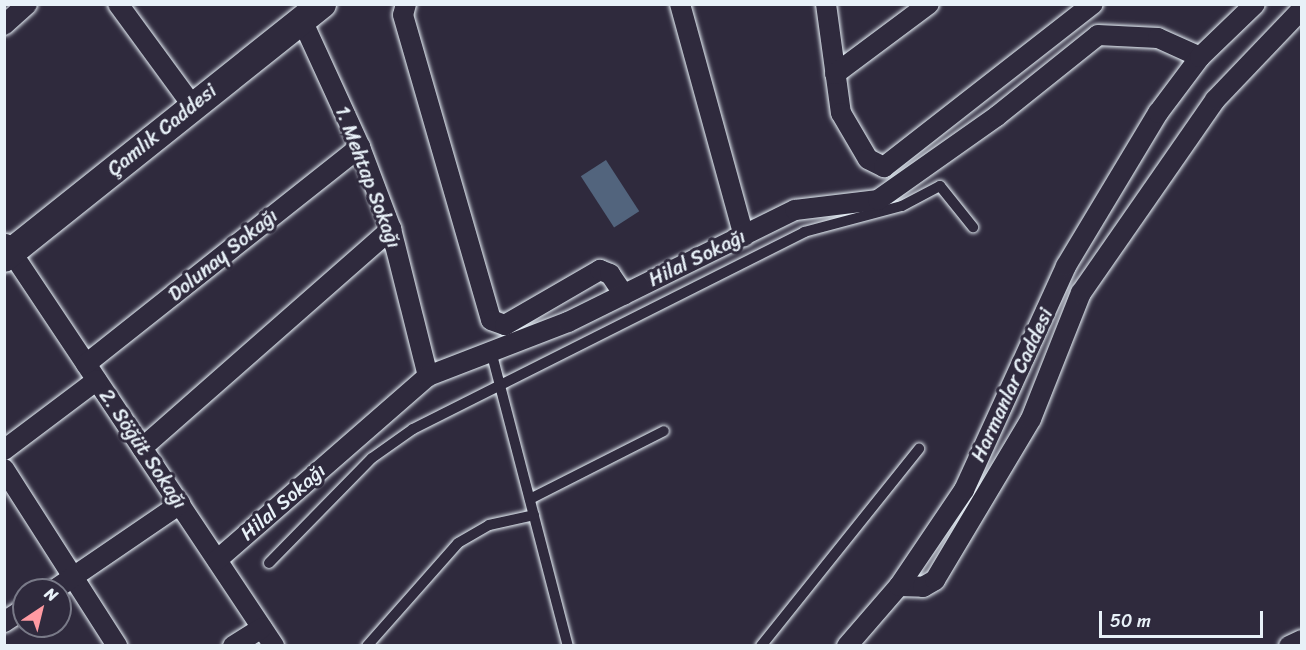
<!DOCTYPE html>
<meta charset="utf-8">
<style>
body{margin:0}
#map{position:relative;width:1306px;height:650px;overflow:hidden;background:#2f2a3d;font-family:Sriracha,sans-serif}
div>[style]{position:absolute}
.water>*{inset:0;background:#52647d;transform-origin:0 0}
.roads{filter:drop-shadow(0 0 2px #e8f1f8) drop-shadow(0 0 2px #e8f1f8)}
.service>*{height:10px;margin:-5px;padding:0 5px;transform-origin:5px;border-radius:5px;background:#2f2a3d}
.minor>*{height:20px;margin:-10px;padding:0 10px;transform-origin:10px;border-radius:10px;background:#2f2a3d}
.secondary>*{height:28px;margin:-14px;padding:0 14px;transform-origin:14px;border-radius:14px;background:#2f2a3d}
span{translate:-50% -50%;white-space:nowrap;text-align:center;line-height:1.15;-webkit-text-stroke:6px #2f2a3d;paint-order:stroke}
.street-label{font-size:20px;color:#e8f1f8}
.frame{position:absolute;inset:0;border:6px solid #e8f1f8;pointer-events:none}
.north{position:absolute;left:12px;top:578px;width:60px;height:60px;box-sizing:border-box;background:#2f2a3d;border:2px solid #797a88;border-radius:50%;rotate:35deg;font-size:16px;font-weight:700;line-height:24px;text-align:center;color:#e8f1f8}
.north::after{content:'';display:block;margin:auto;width:21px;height:27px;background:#ff9aa2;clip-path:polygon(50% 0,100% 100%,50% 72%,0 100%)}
.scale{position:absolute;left:1099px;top:611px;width:164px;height:27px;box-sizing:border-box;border:3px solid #e8f1f8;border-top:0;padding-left:8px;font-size:18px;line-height:21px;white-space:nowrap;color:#e8f1f8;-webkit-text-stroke:4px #2f2a3d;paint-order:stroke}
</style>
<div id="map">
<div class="water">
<div style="left:606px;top:160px;width:61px;height:30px;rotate:57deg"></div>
</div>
<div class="roads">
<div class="service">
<div style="left:491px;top:351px;width:305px;rotate:75.4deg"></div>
<div style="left:530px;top:499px;width:150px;rotate:-26.9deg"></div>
<div style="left:269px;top:563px;width:147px;rotate:-45.6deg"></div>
<div style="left:372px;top:458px;width:50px;rotate:-35.3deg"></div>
<div style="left:413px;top:429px;width:438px;rotate:-26.7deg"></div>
<div style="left:804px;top:232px;width:101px;rotate:-14.9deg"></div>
<div style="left:902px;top:206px;width:43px;rotate:-27.8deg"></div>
<div style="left:940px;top:186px;width:53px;rotate:51.2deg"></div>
<div style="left:367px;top:646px;width:137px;rotate:-48.5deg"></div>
<div style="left:458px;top:543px;width:36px;rotate:-30deg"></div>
<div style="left:489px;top:525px;width:46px;rotate:-12.5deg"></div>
<div style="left:761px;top:646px;width:253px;rotate:-51.3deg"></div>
</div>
<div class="minor">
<div style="left:118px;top:4px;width:125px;rotate:53.8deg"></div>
<div style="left:406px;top:4px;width:11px;rotate:105deg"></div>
<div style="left:403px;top:15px;width:317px;rotate:73.9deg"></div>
<div style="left:491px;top:320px;width:15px;rotate:20deg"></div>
<div style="left:505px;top:325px;width:110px;rotate:-30.1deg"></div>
<div style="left:600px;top:270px;width:11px;rotate:22deg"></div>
<div style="left:610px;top:274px;width:25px;rotate:56deg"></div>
<div style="left:680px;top:4px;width:241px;rotate:74.6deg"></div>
<div style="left:826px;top:4px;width:110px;rotate:82.2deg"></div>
<div style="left:841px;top:113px;width:53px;rotate:59.6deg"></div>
<div style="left:868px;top:159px;width:18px;rotate:27deg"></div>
<div style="left:884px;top:167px;width:265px;rotate:-38deg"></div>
<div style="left:301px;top:18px;width:142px;rotate:65.4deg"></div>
<div style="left:360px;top:147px;width:88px;rotate:69.3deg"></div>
<div style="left:391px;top:229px;width:152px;rotate:75.9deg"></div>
<div style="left:4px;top:25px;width:31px;rotate:-42deg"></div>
<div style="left:835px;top:74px;width:117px;rotate:-36.7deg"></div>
<div style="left:6px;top:244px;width:483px;rotate:56.3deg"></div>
<div style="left:86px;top:364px;width:350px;rotate:-38.4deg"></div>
<div style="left:142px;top:448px;width:332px;rotate:-41.3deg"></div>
<div style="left:4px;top:450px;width:116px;rotate:-37deg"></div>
<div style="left:4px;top:469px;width:210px;rotate:57.4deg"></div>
<div style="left:217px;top:560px;width:280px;rotate:-41.1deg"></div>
<div style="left:428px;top:376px;width:150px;rotate:-21.1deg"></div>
<div style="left:568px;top:322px;width:253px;rotate:-26.3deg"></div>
<div style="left:795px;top:210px;width:84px;rotate:-6.9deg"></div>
<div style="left:878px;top:200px;width:146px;rotate:-35.2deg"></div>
<div style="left:997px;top:116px;width:129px;rotate:-38.7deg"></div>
<div style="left:1098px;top:35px;width:60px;rotate:2.9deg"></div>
<div style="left:1158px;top:38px;width:46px;rotate:24.3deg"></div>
<div style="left:899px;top:586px;width:24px;rotate:2deg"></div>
<div style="left:923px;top:587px;width:14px;rotate:-30deg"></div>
<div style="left:935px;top:580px;width:187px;rotate:-59.2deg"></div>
<div style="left:1031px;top:419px;width:136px;rotate:-68.4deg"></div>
<div style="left:1081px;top:293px;width:235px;rotate:-55.2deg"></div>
<div style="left:1215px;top:100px;width:126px;rotate:-46.3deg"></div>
<div style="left:54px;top:590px;width:153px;rotate:-34.3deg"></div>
<div style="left:4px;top:622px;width:24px;rotate:-33deg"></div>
<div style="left:233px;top:646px;width:34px;rotate:-32deg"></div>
<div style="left:847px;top:646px;width:79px;rotate:-49.1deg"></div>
<div style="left:899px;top:586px;width:116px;rotate:-55.9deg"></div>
<div style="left:964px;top:490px;width:246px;rotate:-65.5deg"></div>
<div style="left:1066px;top:266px;width:179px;rotate:-59deg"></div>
<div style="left:1158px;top:113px;width:70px;rotate:-53.1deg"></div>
<div style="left:1200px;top:57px;width:76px;rotate:-43.9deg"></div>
<div style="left:1289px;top:646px;width:14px;rotate:-25deg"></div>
</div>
<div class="secondary">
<div style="left:4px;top:258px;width:407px;rotate:-38.6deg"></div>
</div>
</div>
<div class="street-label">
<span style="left:162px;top:130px;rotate:-39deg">Çamlık Caddesi</span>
<span style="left:368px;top:177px;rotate:69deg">1. Mehtap Sokağı</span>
<span style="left:223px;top:255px;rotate:-39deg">Dolunay Sokağı</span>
<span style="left:697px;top:258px;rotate:-26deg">Hilal Sokağı</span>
<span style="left:1012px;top:385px;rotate:-65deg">Harmanlar Caddesi</span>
<span style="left:143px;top:449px;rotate:56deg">2. Söğüt Sokağı</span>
<span style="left:283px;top:502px;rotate:-41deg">Hilal Sokağı</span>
</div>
<div class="frame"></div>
<div class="north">N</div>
<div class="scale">50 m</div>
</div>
